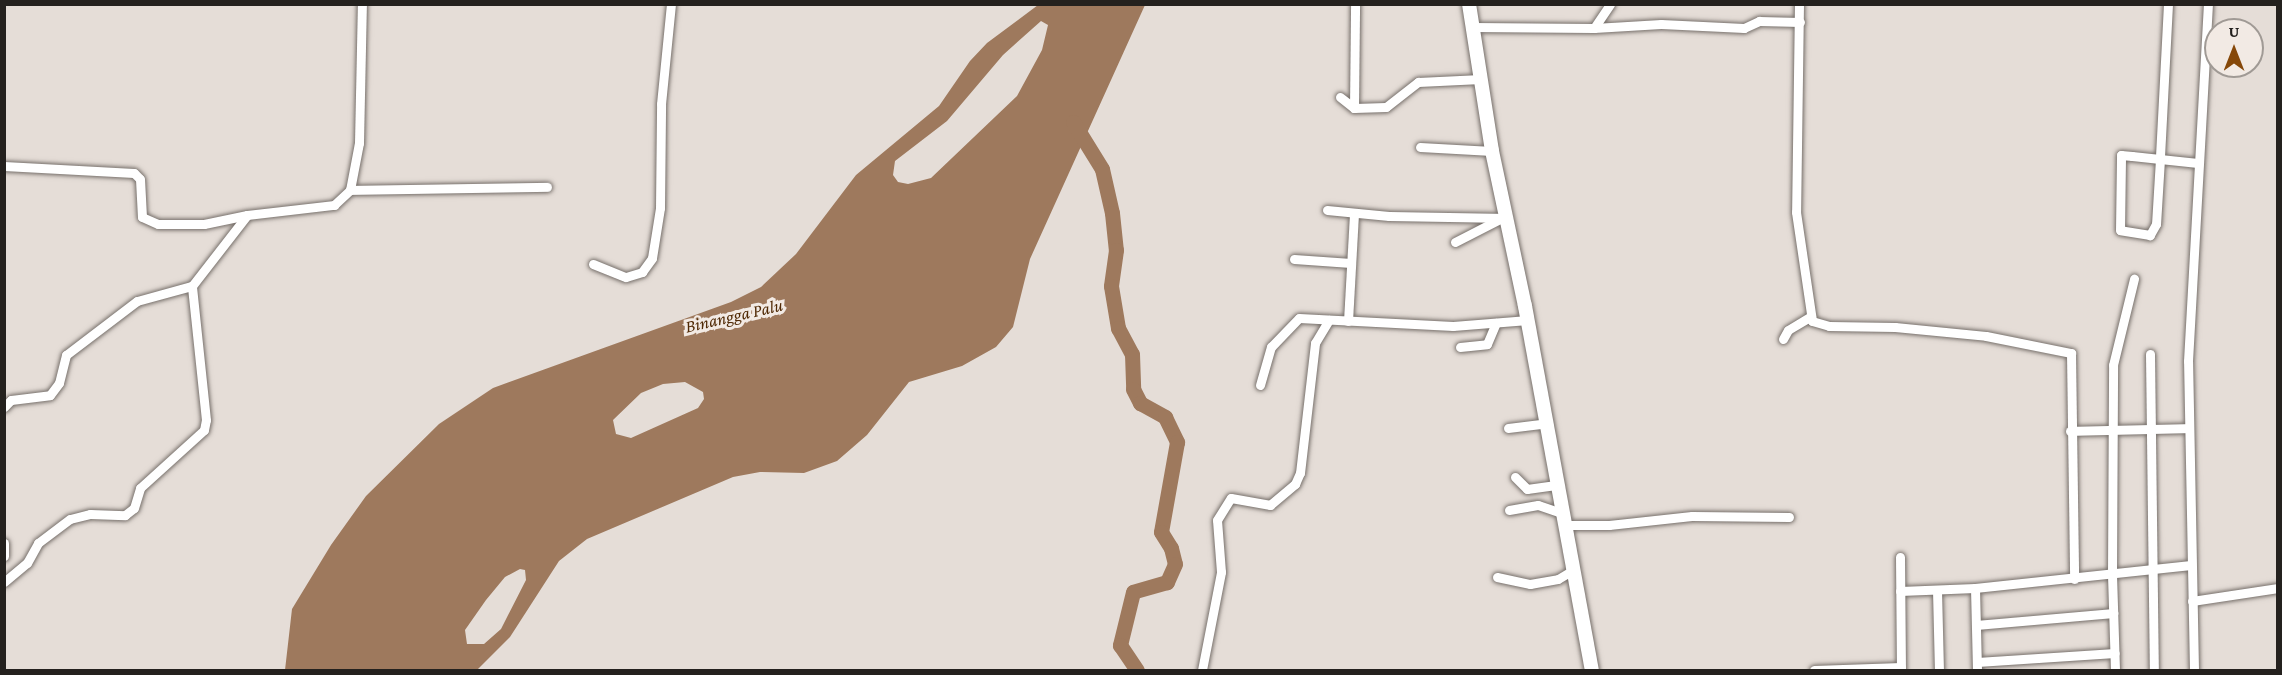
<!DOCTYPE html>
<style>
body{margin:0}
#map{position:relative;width:2282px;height:675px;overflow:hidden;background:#e5ddd7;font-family:"Crimson Pro",serif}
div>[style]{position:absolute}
.water>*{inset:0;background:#9e795d}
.river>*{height:15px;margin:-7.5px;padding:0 7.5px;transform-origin:7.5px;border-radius:7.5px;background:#9e795d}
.roads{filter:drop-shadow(0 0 2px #77706b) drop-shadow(0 0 2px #77706b)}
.minor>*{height:9px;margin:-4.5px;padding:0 4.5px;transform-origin:4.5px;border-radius:4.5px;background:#fff}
.secondary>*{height:14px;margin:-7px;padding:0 7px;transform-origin:7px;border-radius:7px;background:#fff}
span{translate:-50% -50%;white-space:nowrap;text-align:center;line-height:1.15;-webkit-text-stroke:6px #f2eae4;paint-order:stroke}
.water-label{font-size:18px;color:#502a06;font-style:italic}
.frame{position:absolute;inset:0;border:6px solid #24211e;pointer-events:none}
.north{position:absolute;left:2204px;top:18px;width:60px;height:60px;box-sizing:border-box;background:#f2eae4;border:2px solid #a09a95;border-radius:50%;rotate:0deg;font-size:16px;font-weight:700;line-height:24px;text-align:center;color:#24211e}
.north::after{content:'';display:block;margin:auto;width:21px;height:27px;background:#864809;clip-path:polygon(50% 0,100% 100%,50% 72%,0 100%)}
</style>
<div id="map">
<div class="water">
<div style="clip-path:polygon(evenodd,1038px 5px,1145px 5px,1030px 259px,1013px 327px,996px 347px,962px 366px,909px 382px,867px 435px,837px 461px,804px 473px,760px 472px,733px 477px,587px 539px,559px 561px,510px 637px,477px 670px,285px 670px,292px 609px,331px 545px,366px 496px,439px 424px,493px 388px,731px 302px,761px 287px,796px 254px,856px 175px,939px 106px,970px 61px,987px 43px,1038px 5px,1041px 21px,1048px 25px,1042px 50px,1017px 96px,931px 178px,908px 184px,898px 182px,893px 175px,895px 161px,947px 121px,1003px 55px,1041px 21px,1038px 5px,685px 382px,703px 392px,704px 399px,698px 408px,631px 438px,616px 434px,613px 420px,641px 393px,663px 384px,685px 382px,1038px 5px,520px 569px,525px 570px,526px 580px,501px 629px,484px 644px,467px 644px,465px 630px,486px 600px,505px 577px,520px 569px)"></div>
</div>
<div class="river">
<div style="left:1073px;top:122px;width:55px;rotate:58.3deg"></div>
<div style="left:1102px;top:169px;width:45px;rotate:77.2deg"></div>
<div style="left:1112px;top:213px;width:37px;rotate:84deg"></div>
<div style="left:1116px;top:250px;width:36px;rotate:98deg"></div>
<div style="left:1111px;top:286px;width:43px;rotate:80.5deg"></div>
<div style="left:1118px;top:328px;width:30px;rotate:62deg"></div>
<div style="left:1132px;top:354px;width:35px;rotate:88deg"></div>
<div style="left:1133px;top:389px;width:16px;rotate:63deg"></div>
<div style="left:1140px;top:403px;width:29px;rotate:29deg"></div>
<div style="left:1165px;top:417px;width:28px;rotate:64deg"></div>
<div style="left:1177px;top:442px;width:91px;rotate:100.1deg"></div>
<div style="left:1161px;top:532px;width:19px;rotate:58deg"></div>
<div style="left:1171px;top:548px;width:16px;rotate:76deg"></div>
<div style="left:1175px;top:564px;width:20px;rotate:114deg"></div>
<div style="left:1167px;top:582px;width:35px;rotate:164deg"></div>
<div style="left:1133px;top:592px;width:55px;rotate:103.8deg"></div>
<div style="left:1120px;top:645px;width:30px;rotate:56deg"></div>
</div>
<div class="roads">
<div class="minor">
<div style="left:1799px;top:4px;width:208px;rotate:90.8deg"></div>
<div style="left:1796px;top:212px;width:110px;rotate:81.6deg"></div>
<div style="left:1812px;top:321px;width:18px;rotate:16deg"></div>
<div style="left:1829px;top:326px;width:66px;rotate:0.9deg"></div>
<div style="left:1895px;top:327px;width:91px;rotate:5.6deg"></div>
<div style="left:1986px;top:336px;width:87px;rotate:11.3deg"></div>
<div style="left:2071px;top:353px;width:226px;rotate:89.2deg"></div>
<div style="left:2168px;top:4px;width:155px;rotate:93deg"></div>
<div style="left:2160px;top:159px;width:65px;rotate:93.5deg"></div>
<div style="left:2156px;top:224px;width:13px;rotate:119deg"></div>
<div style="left:2150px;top:235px;width:30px;rotate:-171deg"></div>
<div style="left:2120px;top:230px;width:75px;rotate:-89.2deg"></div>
<div style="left:2121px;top:155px;width:11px;rotate:5deg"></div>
<div style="left:2132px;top:156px;width:28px;rotate:6deg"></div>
<div style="left:2160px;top:159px;width:38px;rotate:6deg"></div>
<div style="left:1472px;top:27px;width:122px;rotate:0.5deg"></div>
<div style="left:1594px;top:28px;width:29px;rotate:-56deg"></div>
<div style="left:1594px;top:28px;width:67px;rotate:-3.4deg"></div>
<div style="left:1661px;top:24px;width:83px;rotate:2.8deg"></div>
<div style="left:1744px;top:28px;width:17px;rotate:-25deg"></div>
<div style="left:1759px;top:21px;width:41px;rotate:1.4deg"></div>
<div style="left:1340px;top:97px;width:18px;rotate:38deg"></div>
<div style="left:1354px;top:108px;width:32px;rotate:-2deg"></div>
<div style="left:1386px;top:107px;width:41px;rotate:-38deg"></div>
<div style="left:1418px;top:82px;width:63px;rotate:-2.7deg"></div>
<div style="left:1354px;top:108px;width:104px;rotate:-89.4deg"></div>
<div style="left:1420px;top:147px;width:72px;rotate:3.2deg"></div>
<div style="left:4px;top:166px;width:130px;rotate:3.1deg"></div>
<div style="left:134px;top:173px;width:8px;rotate:45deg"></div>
<div style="left:140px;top:179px;width:38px;rotate:87deg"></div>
<div style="left:142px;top:217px;width:17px;rotate:24deg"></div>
<div style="left:158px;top:224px;width:46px"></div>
<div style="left:204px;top:224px;width:44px;rotate:-11.8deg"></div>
<div style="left:350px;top:190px;width:197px;rotate:-0.9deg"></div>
<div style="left:1327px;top:210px;width:62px;rotate:5.5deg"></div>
<div style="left:1389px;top:216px;width:119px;rotate:1deg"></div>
<div style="left:1455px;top:242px;width:51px;rotate:-27.1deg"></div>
<div style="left:1294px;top:259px;width:57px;rotate:4deg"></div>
<div style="left:593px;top:264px;width:35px;rotate:22deg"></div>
<div style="left:626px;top:277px;width:17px;rotate:-17deg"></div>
<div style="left:642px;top:272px;width:17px;rotate:-54deg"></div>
<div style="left:652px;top:258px;width:51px;rotate:-80.9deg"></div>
<div style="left:660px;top:208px;width:104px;rotate:-89.4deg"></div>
<div style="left:661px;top:104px;width:100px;rotate:-84.3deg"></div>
<div style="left:1348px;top:321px;width:108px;rotate:-86.8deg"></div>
<div style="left:1783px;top:339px;width:10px;rotate:-61deg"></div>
<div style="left:1788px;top:330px;width:27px;rotate:-31deg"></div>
<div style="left:1460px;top:347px;width:27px;rotate:-6deg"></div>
<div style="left:1487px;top:344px;width:23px;rotate:-67deg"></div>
<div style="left:2150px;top:354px;width:316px;rotate:89.3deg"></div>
<div style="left:1260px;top:385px;width:40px;rotate:-74deg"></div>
<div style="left:1271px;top:347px;width:40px;rotate:-46deg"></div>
<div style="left:1299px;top:318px;width:154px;rotate:3deg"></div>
<div style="left:1453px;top:326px;width:75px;rotate:-4.6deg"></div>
<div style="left:4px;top:407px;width:10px;rotate:-45deg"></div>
<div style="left:11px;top:400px;width:39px;rotate:-7deg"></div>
<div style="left:50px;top:395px;width:15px;rotate:-53deg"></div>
<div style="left:59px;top:383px;width:29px;rotate:-76deg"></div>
<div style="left:66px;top:355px;width:89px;rotate:-37.3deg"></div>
<div style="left:137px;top:301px;width:57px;rotate:-15.3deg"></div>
<div style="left:1508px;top:428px;width:39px;rotate:-7deg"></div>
<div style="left:2070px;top:431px;width:119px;rotate:-1.4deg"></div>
<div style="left:1515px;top:477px;width:17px;rotate:45deg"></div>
<div style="left:1527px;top:489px;width:29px;rotate:-8deg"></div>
<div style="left:1509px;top:510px;width:29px;rotate:-10deg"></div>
<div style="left:1538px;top:505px;width:24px;rotate:19deg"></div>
<div style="left:1566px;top:525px;width:43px"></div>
<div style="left:1609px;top:525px;width:83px;rotate:-6.2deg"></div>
<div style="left:1692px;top:516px;width:97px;rotate:0.6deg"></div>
<div style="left:4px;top:543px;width:13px;rotate:90deg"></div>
<div style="left:1900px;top:557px;width:113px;rotate:89.5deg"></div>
<div style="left:1497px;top:577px;width:34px;rotate:12deg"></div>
<div style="left:1530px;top:584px;width:28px;rotate:-10deg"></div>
<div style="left:1558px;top:579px;width:17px;rotate:-31deg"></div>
<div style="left:4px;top:582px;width:30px;rotate:-40deg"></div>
<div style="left:27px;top:563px;width:23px;rotate:-61deg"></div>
<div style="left:38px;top:543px;width:40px;rotate:-37deg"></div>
<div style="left:70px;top:519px;width:21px;rotate:-14deg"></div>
<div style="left:90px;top:514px;width:35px;rotate:2deg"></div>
<div style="left:125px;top:515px;width:11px;rotate:-38deg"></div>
<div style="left:134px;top:508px;width:21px;rotate:-73deg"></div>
<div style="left:140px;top:488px;width:86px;rotate:-42.2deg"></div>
<div style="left:204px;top:430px;width:10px;rotate:-79deg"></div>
<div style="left:206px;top:420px;width:135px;rotate:-96deg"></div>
<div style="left:192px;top:286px;width:90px;rotate:-52.2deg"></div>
<div style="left:247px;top:215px;width:88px;rotate:-6.6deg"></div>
<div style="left:334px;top:205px;width:22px;rotate:-43deg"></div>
<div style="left:350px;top:190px;width:48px;rotate:-79.2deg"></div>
<div style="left:359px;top:143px;width:139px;rotate:-88.8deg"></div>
<div style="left:1975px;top:588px;width:82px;rotate:88.6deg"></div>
<div style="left:1937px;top:590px;width:80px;rotate:88.6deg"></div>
<div style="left:1900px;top:591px;width:75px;rotate:-2.3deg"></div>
<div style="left:1975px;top:588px;width:217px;rotate:-6.1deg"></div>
<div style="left:2192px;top:601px;width:87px;rotate:-8.6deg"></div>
<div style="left:1976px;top:625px;width:138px;rotate:-5deg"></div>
<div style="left:1977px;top:662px;width:138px;rotate:-3.7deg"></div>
<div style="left:1202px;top:670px;width:100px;rotate:-79deg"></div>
<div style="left:1221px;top:572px;width:52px;rotate:-94.4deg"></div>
<div style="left:1217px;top:520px;width:26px;rotate:-58deg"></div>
<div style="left:1231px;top:498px;width:40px;rotate:10deg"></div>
<div style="left:1270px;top:505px;width:33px;rotate:-40deg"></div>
<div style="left:1295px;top:484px;width:12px;rotate:-66deg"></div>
<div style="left:1300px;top:473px;width:131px;rotate:-83.4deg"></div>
<div style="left:1315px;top:343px;width:27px;rotate:-59deg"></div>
<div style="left:1814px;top:670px;width:87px;rotate:-2deg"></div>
<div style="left:2115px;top:670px;width:95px;rotate:-91.8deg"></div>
<div style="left:2112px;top:575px;width:210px;rotate:-89.7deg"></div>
<div style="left:2113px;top:365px;width:89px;rotate:-76.3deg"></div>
<div style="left:2194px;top:670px;width:309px;rotate:-91.1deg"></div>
<div style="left:2188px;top:361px;width:358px;rotate:-86.8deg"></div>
</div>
<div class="secondary">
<div style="left:1469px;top:4px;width:149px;rotate:81.1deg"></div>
<div style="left:1492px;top:151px;width:158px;rotate:78deg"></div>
<div style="left:1525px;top:306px;width:370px;rotate:79.6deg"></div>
</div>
</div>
<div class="water-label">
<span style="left:734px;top:316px;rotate:-13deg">Binangga Palu</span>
</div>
<div class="frame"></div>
<div class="north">U</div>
</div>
